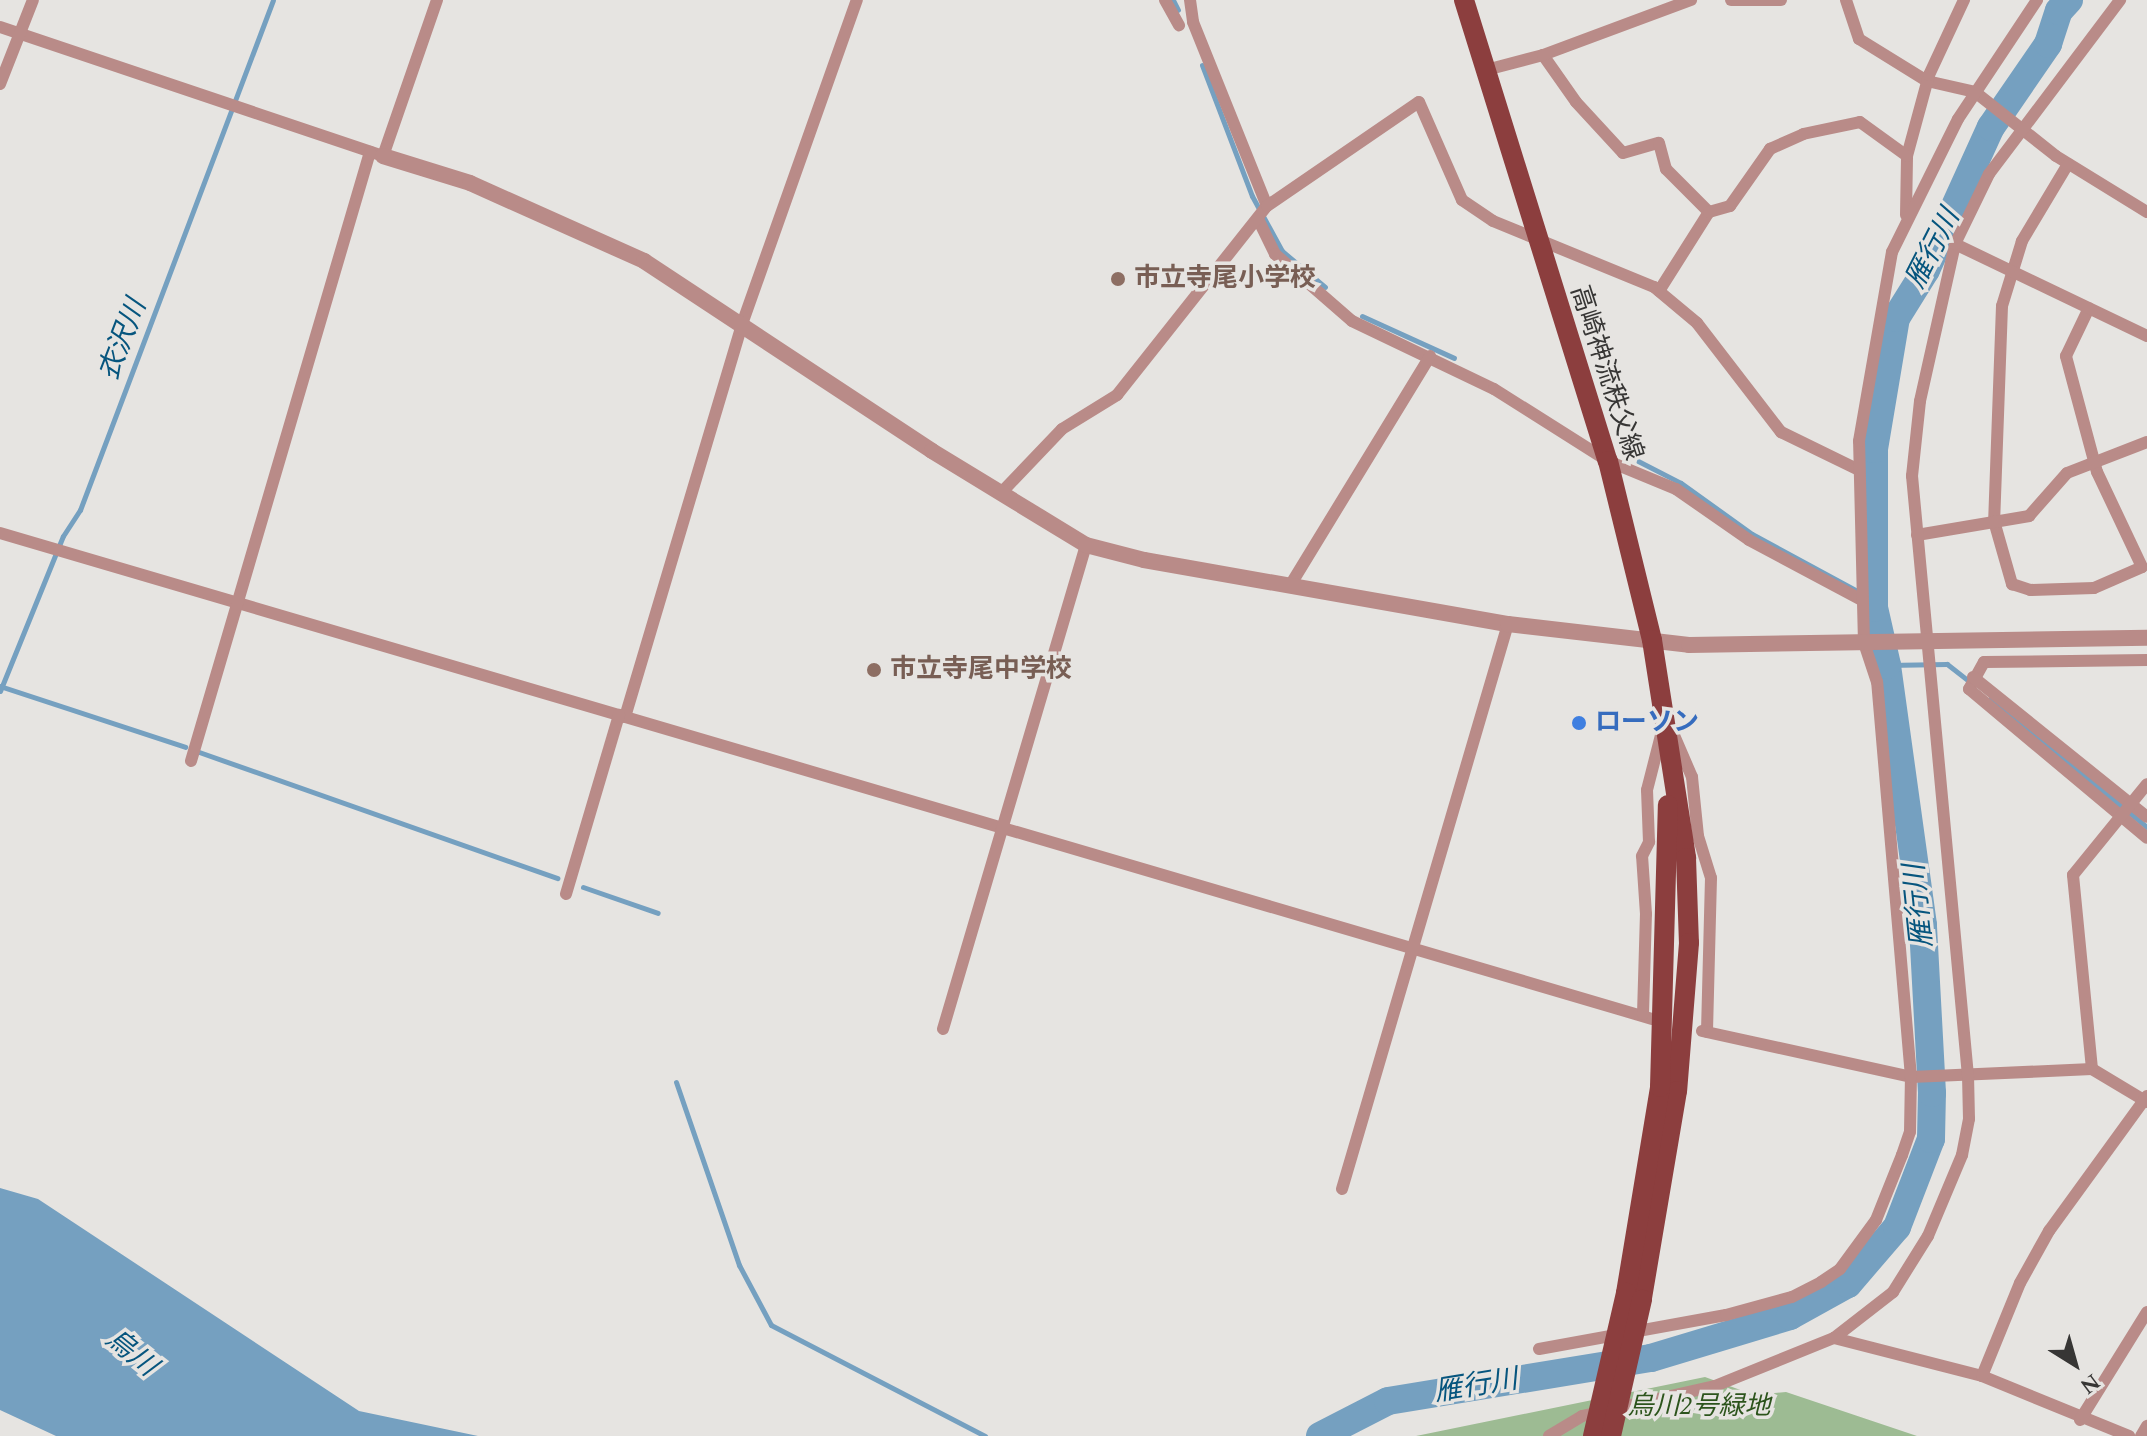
<!DOCTYPE html>
<meta charset="utf-8">
<style>
body{margin:0}
#map{position:relative;width:2147px;height:1436px;overflow:hidden;background:#e6e4e1;font-family:Spectral,"Noto Sans JP",serif}
div>[style]{position:absolute}
.green>*{inset:0;background:#9dbb93}
.water>*{inset:0;background:#75a0c0}
.stream>*{height:5px;margin:-2.5px;padding:0 2.5px;transform-origin:2.5px;border-radius:2.5px;background:#75a0c0}
.river>*{height:28px;margin:-14px;padding:0 14px;transform-origin:14px;border-radius:14px;background:#75a0c0}
.minor>*{height:12px;margin:-6px;padding:0 6px;transform-origin:6px;border-radius:6px;background:#b98b88}
.tertiary>*{height:16px;margin:-8px;padding:0 8px;transform-origin:8px;border-radius:8px;background:#b98b88}
.primary>*{height:20px;margin:-10px;padding:0 10px;transform-origin:10px;border-radius:10px;background:#8c3e3e}
.primary-bridge>*{height:20px;margin:-10px;padding:0 10px;transform-origin:10px;border-radius:10px;background:#8c3e3e}
.dots>*{width:22px;height:22px;translate:-50% -50%;box-sizing:border-box;border:4px solid #e6e4e1;border-radius:50%}
span{translate:-50% -50%;white-space:nowrap;text-align:center;line-height:1.15;-webkit-text-stroke:7px #e6e4e1;paint-order:stroke}
.education-label{font-size:26px;color:#785e54;font-weight:700}
.left{translate:0 -50%;text-align:left}
.street-label{font-size:26px;color:#373635}
.shop-label{font-size:26px;color:#366cbe;font-weight:700}
.park-label{font-size:26px;color:#2c541c;font-style:italic}
.water-label{font-size:28px;color:#06557e;font-style:italic}
.north{position:absolute;left:2035px;top:1324px;width:80px;height:80px;-webkit-text-stroke:6px #e6e4e1;paint-order:stroke;rotate:143deg;font-size:22px;font-weight:700;line-height:32px;text-align:center;color:#373635}
.north::after{content:'';display:block;margin:auto;width:28px;height:36px;background:#373635;clip-path:polygon(50% 0,100% 100%,50% 72%,0 100%)}
</style>
<div id="map">
<div class="green">
<div style="clip-path:polygon(1705px 1377px,1754px 1395px,1786px 1392px,1917px 1436px,1416px 1436px)"></div>
</div>
<div class="water">
<div style="clip-path:polygon(0 1188px,38px 1199px,359px 1411px,478px 1436px,56px 1436px,0 1410px)"></div>
</div>
<div class="stream">
<div style="left:1173px;top:0;width:11px;rotate:63deg"></div>
<div style="left:1202px;top:65px;width:140px;rotate:69.1deg"></div>
<div style="left:1252px;top:196px;width:63px;rotate:61.4deg"></div>
<div style="left:1282px;top:251px;width:56px;rotate:39.9deg"></div>
<div style="left:1362px;top:316px;width:101px;rotate:24.5deg"></div>
<div style="left:1638px;top:461px;width:48px;rotate:27.1deg"></div>
<div style="left:1681px;top:483px;width:87px;rotate:35.7deg"></div>
<div style="left:1752px;top:534px;width:139px;rotate:28.4deg"></div>
<div style="left:1887px;top:665px;width:60px;rotate:-1deg"></div>
<div style="left:1947px;top:664px;width:29px;rotate:38deg"></div>
<div style="left:0;top:686px;width:195px;rotate:18.2deg"></div>
<div style="left:0;top:691px;width:167px;rotate:-67.9deg"></div>
<div style="left:63px;top:536px;width:31px;rotate:-57deg"></div>
<div style="left:80px;top:510px;width:545px;rotate:-69.27deg"></div>
<div style="left:1990px;top:699px;width:203px;rotate:39.2deg"></div>
<div style="left:199px;top:752px;width:380px;rotate:19.4deg"></div>
<div style="left:583px;top:887px;width:79px;rotate:19.1deg"></div>
<div style="left:676px;top:1082px;width:194px;rotate:71deg"></div>
<div style="left:739px;top:1265px;width:68px;rotate:61.9deg"></div>
<div style="left:771px;top:1325px;width:241px;rotate:27.4deg"></div>
</div>
<div class="river">
<div style="left:1320px;top:1436px;width:76px;rotate:-27.2deg"></div>
<div style="left:1388px;top:1401px;width:266px;rotate:-9.3deg"></div>
<div style="left:1651px;top:1358px;width:145px;rotate:-16.8deg"></div>
<div style="left:1790px;top:1316px;width:66px;rotate:-28.9deg"></div>
<div style="left:1848px;top:1284px;width:75px;rotate:-49.3deg"></div>
<div style="left:1897px;top:1227px;width:94px;rotate:-68.9deg"></div>
<div style="left:1931px;top:1139px;width:46px;rotate:-88.8deg"></div>
<div style="left:1932px;top:1093px;width:168px;rotate:-93.1deg"></div>
<div style="left:1923px;top:925px;width:262px;rotate:-97.9deg"></div>
<div style="left:1887px;top:665px;width:58px;rotate:-102.8deg"></div>
<div style="left:1874px;top:608px;width:159px;rotate:-90deg"></div>
<div style="left:1874px;top:449px;width:133px;rotate:-80.5deg"></div>
<div style="left:1896px;top:318px;width:57px;rotate:-58deg"></div>
<div style="left:1926px;top:270px;width:157px;rotate:-65.6deg"></div>
<div style="left:1991px;top:127px;width:101px;rotate:-55.5deg"></div>
<div style="left:2048px;top:44px;width:35px;rotate:-72deg"></div>
<div style="left:2059px;top:11px;width:15px;rotate:-48deg"></div>
</div>
<div class="minor">
<div style="left:1165px;top:0;width:29px;rotate:61deg"></div>
<div style="left:1190px;top:0;width:22px;rotate:82deg"></div>
<div style="left:1193px;top:22px;width:198px;rotate:68.1deg"></div>
<div style="left:1731px;top:0;width:50px"></div>
<div style="left:1846px;top:0;width:41px;rotate:71.6deg"></div>
<div style="left:1859px;top:39px;width:80px;rotate:31.7deg"></div>
<div style="left:1927px;top:81px;width:49px;rotate:12.9deg"></div>
<div style="left:1975px;top:92px;width:103px;rotate:38.3deg"></div>
<div style="left:2056px;top:156px;width:107px;rotate:31.6deg"></div>
<div style="left:0;top:27px;width:404px;rotate:18.6deg"></div>
<div style="left:383px;top:156px;width:165px;rotate:-70.9deg"></div>
<div style="left:1543px;top:55px;width:57px;rotate:54.9deg"></div>
<div style="left:1576px;top:102px;width:69px;rotate:47.3deg"></div>
<div style="left:1623px;top:153px;width:37px;rotate:-16deg"></div>
<div style="left:1659px;top:143px;width:27px;rotate:75deg"></div>
<div style="left:1666px;top:169px;width:61px;rotate:45deg"></div>
<div style="left:1486px;top:70px;width:59px;rotate:-14.7deg"></div>
<div style="left:1543px;top:55px;width:158px;rotate:-20.4deg"></div>
<div style="left:0;top:84px;width:90px;rotate:-68.6deg"></div>
<div style="left:2068px;top:164px;width:90px;rotate:120.9deg"></div>
<div style="left:2022px;top:241px;width:68px;rotate:107.1deg"></div>
<div style="left:2002px;top:306px;width:215px;rotate:92.1deg"></div>
<div style="left:1994px;top:521px;width:66px;rotate:74.1deg"></div>
<div style="left:2012px;top:584px;width:19px;rotate:18deg"></div>
<div style="left:2030px;top:590px;width:64px;rotate:-1.8deg"></div>
<div style="left:2094px;top:588px;width:52px;rotate:-23.6deg"></div>
<div style="left:2142px;top:567px;width:105px;rotate:-115.3deg"></div>
<div style="left:2097px;top:472px;width:120px;rotate:-105deg"></div>
<div style="left:2066px;top:356px;width:53px;rotate:-64.4deg"></div>
<div style="left:1906px;top:215px;width:59px;rotate:-89deg"></div>
<div style="left:1907px;top:156px;width:84px;rotate:-74.8deg"></div>
<div style="left:1929px;top:75px;width:83px;rotate:-65deg"></div>
<div style="left:1258px;top:219px;width:39px;rotate:64deg"></div>
<div style="left:1275px;top:254px;width:102px;rotate:41deg"></div>
<div style="left:1352px;top:321px;width:157px;rotate:25.6deg"></div>
<div style="left:1494px;top:389px;width:135px;rotate:32.3deg"></div>
<div style="left:1608px;top:461px;width:74px;rotate:22.4deg"></div>
<div style="left:1676px;top:489px;width:89px;rotate:34.9deg"></div>
<div style="left:1749px;top:540px;width:128px;rotate:28deg"></div>
<div style="left:1955px;top:244px;width:213px;rotate:25.6deg"></div>
<div style="left:1659px;top:291px;width:93px;rotate:-57.7deg"></div>
<div style="left:1709px;top:212px;width:22px;rotate:-16deg"></div>
<div style="left:1730px;top:206px;width:70px;rotate:-54.9deg"></div>
<div style="left:1770px;top:149px;width:36px;rotate:-24deg"></div>
<div style="left:1803px;top:134px;width:58px;rotate:-11.9deg"></div>
<div style="left:1860px;top:122px;width:58px;rotate:35.9deg"></div>
<div style="left:1001px;top:493px;width:88px;rotate:-46.4deg"></div>
<div style="left:1062px;top:429px;width:65px;rotate:-31.7deg"></div>
<div style="left:1117px;top:395px;width:241px;rotate:-51.6deg"></div>
<div style="left:1267px;top:206px;width:184px;rotate:-34.4deg"></div>
<div style="left:1419px;top:102px;width:107px;rotate:66.3deg"></div>
<div style="left:1462px;top:200px;width:37px;rotate:34deg"></div>
<div style="left:1493px;top:221px;width:174px;rotate:22.3deg"></div>
<div style="left:1654px;top:287px;width:56px;rotate:39.9deg"></div>
<div style="left:1697px;top:323px;width:138px;rotate:52.4deg"></div>
<div style="left:1781px;top:432px;width:87px;rotate:26deg"></div>
<div style="left:0;top:533px;width:1722px;rotate:16.39deg"></div>
<div style="left:1917px;top:535px;width:114px;rotate:-9.6deg"></div>
<div style="left:2029px;top:516px;width:57px;rotate:-48.5deg"></div>
<div style="left:2067px;top:473px;width:86px;rotate:-21.2deg"></div>
<div style="left:1291px;top:584px;width:267px;rotate:-58.6deg"></div>
<div style="left:2147px;top:660px;width:163px;rotate:179.3deg"></div>
<div style="left:1984px;top:662px;width:31px;rotate:119deg"></div>
<div style="left:1969px;top:689px;width:232px;rotate:39.9deg"></div>
<div style="left:1973px;top:677px;width:223px;rotate:38.8deg"></div>
<div style="left:625px;top:717px;width:407px;rotate:-73.4deg"></div>
<div style="left:741px;top:327px;width:347px;rotate:-70.5deg"></div>
<div style="left:1673px;top:733px;width:48px;rotate:66.6deg"></div>
<div style="left:1692px;top:777px;width:59px;rotate:84.2deg"></div>
<div style="left:1698px;top:836px;width:44px;rotate:72.8deg"></div>
<div style="left:1711px;top:878px;width:154px;rotate:91.5deg"></div>
<div style="left:191px;top:761px;width:635px;rotate:-73.62deg"></div>
<div style="left:566px;top:894px;width:187px;rotate:-73.5deg"></div>
<div style="left:1643px;top:1014px;width:100px;rotate:-88.3deg"></div>
<div style="left:1646px;top:914px;width:58px;rotate:-93.9deg"></div>
<div style="left:1642px;top:856px;width:16px;rotate:-63deg"></div>
<div style="left:1649px;top:842px;width:52px;rotate:-92.2deg"></div>
<div style="left:1647px;top:790px;width:61px;rotate:-75.7deg"></div>
<div style="left:943px;top:1029px;width:505px;rotate:-73.54deg"></div>
<div style="left:1702px;top:1031px;width:214px;rotate:12.4deg"></div>
<div style="left:1911px;top:1077px;width:181px;rotate:-2.5deg"></div>
<div style="left:2092px;top:1069px;width:64px;rotate:31deg"></div>
<div style="left:2092px;top:1069px;width:195px;rotate:-95.6deg"></div>
<div style="left:2073px;top:875px;width:117px;rotate:-50.9deg"></div>
<div style="left:1342px;top:1189px;width:589px;rotate:-73.63deg"></div>
<div style="left:1834px;top:1338px;width:153px;rotate:14.4deg"></div>
<div style="left:1982px;top:1376px;width:159px;rotate:22.2deg"></div>
<div style="left:1539px;top:1349px;width:190px;rotate:-10.3deg"></div>
<div style="left:1726px;top:1315px;width:68px;rotate:-15.3deg"></div>
<div style="left:1792px;top:1297px;width:33px;rotate:-27deg"></div>
<div style="left:1821px;top:1282px;width:23px;rotate:-34deg"></div>
<div style="left:1840px;top:1269px;width:61px;rotate:-53.7deg"></div>
<div style="left:1876px;top:1220px;width:70px;rotate:-68.2deg"></div>
<div style="left:1902px;top:1155px;width:24px;rotate:-71deg"></div>
<div style="left:1910px;top:1132px;width:55px;rotate:-89deg"></div>
<div style="left:1911px;top:1077px;width:396px;rotate:-94.9deg"></div>
<div style="left:1877px;top:682px;width:41px;rotate:-108.4deg"></div>
<div style="left:1864px;top:643px;width:202px;rotate:-91.4deg"></div>
<div style="left:1859px;top:441px;width:192px;rotate:-80.1deg"></div>
<div style="left:1892px;top:252px;width:148px;rotate:-63.6deg"></div>
<div style="left:1958px;top:119px;width:143px;rotate:-56.4deg"></div>
<div style="left:1982px;top:1376px;width:100px;rotate:-67.8deg"></div>
<div style="left:2020px;top:1283px;width:60px;rotate:-60.9deg"></div>
<div style="left:2049px;top:1231px;width:167px;rotate:-54deg"></div>
<div style="left:2080px;top:1420px;width:127px;rotate:-58.2deg"></div>
<div style="left:1549px;top:1436px;width:39px;rotate:-31deg"></div>
<div style="left:1582px;top:1416px;width:136px;rotate:-12.7deg"></div>
<div style="left:1715px;top:1386px;width:128px;rotate:-22deg"></div>
<div style="left:1834px;top:1338px;width:75px;rotate:-37.9deg"></div>
<div style="left:1893px;top:1292px;width:66px;rotate:-58deg"></div>
<div style="left:1928px;top:1236px;width:88px;rotate:-67.2deg"></div>
<div style="left:1962px;top:1155px;width:37px;rotate:-79deg"></div>
<div style="left:1969px;top:1119px;width:43px;rotate:-91.3deg"></div>
<div style="left:1968px;top:1076px;width:603px;rotate:-95.33deg"></div>
<div style="left:1912px;top:476px;width:75px;rotate:-83.9deg"></div>
<div style="left:1920px;top:401px;width:161px;rotate:-77.4deg"></div>
<div style="left:1955px;top:244px;width:78px;rotate:-64.1deg"></div>
<div style="left:1989px;top:174px;width:218px;rotate:-53deg"></div>
<div style="left:2141px;top:1436px;width:12px;rotate:-59deg"></div>
</div>
<div class="tertiary">
<div style="left:383px;top:156px;width:91px;rotate:17.2deg"></div>
<div style="left:470px;top:183px;width:191px;rotate:24.1deg"></div>
<div style="left:644px;top:261px;width:345px;rotate:33.4deg"></div>
<div style="left:932px;top:451px;width:180px;rotate:31.4deg"></div>
<div style="left:1086px;top:545px;width:60px;rotate:14.5deg"></div>
<div style="left:1144px;top:560px;width:370px;rotate:10deg"></div>
<div style="left:1508px;top:624px;width:182px;rotate:6.6deg"></div>
<div style="left:1689px;top:645px;width:458px;rotate:-0.9deg"></div>
</div>
<div class="primary">
<div style="left:1464px;top:0;width:483px;rotate:72.7deg"></div>
<div style="left:1608px;top:461px;width:184px;rotate:76.2deg"></div>
<div style="left:1652px;top:640px;width:221px;rotate:81.1deg"></div>
<div style="left:1686px;top:858px;width:85px;rotate:88deg"></div>
<div style="left:1689px;top:943px;width:148px;rotate:94.6deg"></div>
<div style="left:1677px;top:1091px;width:211px;rotate:99.6deg"></div>
<div style="left:1626px;top:1293px;width:209px;rotate:-80.6deg"></div>
<div style="left:1660px;top:1087px;width:282px;rotate:-88.4deg"></div>
</div>
<div class="primary-bridge">
<div style="left:1593px;top:1436px;width:147px;rotate:-77deg"></div>
<div style="left:1611px;top:1436px;width:140px;rotate:-77.2deg"></div>
</div>
<div class="dots">
<div style="left:1118px;top:279px;background:#8d6e63"></div>
<div style="left:874px;top:670px;background:#8d6e63"></div>
<div style="left:1579px;top:723px;background:#3f7fe0"></div>
</div>
<div class="education-label">
<span class="left" style="left:1134px;top:279px">市立寺尾小学校</span>
<span class="left" style="left:890px;top:670px">市立寺尾中学校</span>
</div>
<div class="street-label">
<span style="left:1606px;top:373px;rotate:72deg">高崎神流秩父線</span>
</div>
<div class="shop-label">
<span class="left" style="left:1595px;top:723px">ローソン</span>
</div>
<div class="park-label">
<span style="left:1699px;top:1407px">烏川2号緑地</span>
</div>
<div class="water-label">
<span style="left:1933px;top:249px;rotate:-63deg">雁行川</span>
<span style="left:123px;top:340px;rotate:-69deg">衣沢川</span>
<span style="left:1919px;top:906px;rotate:-96deg">雁行川</span>
<span style="left:131px;top:1353px;rotate:39deg">烏川</span>
<span style="left:1476px;top:1386px;rotate:-9deg">雁行川</span>
</div>
<div class="north">N</div>
</div>
